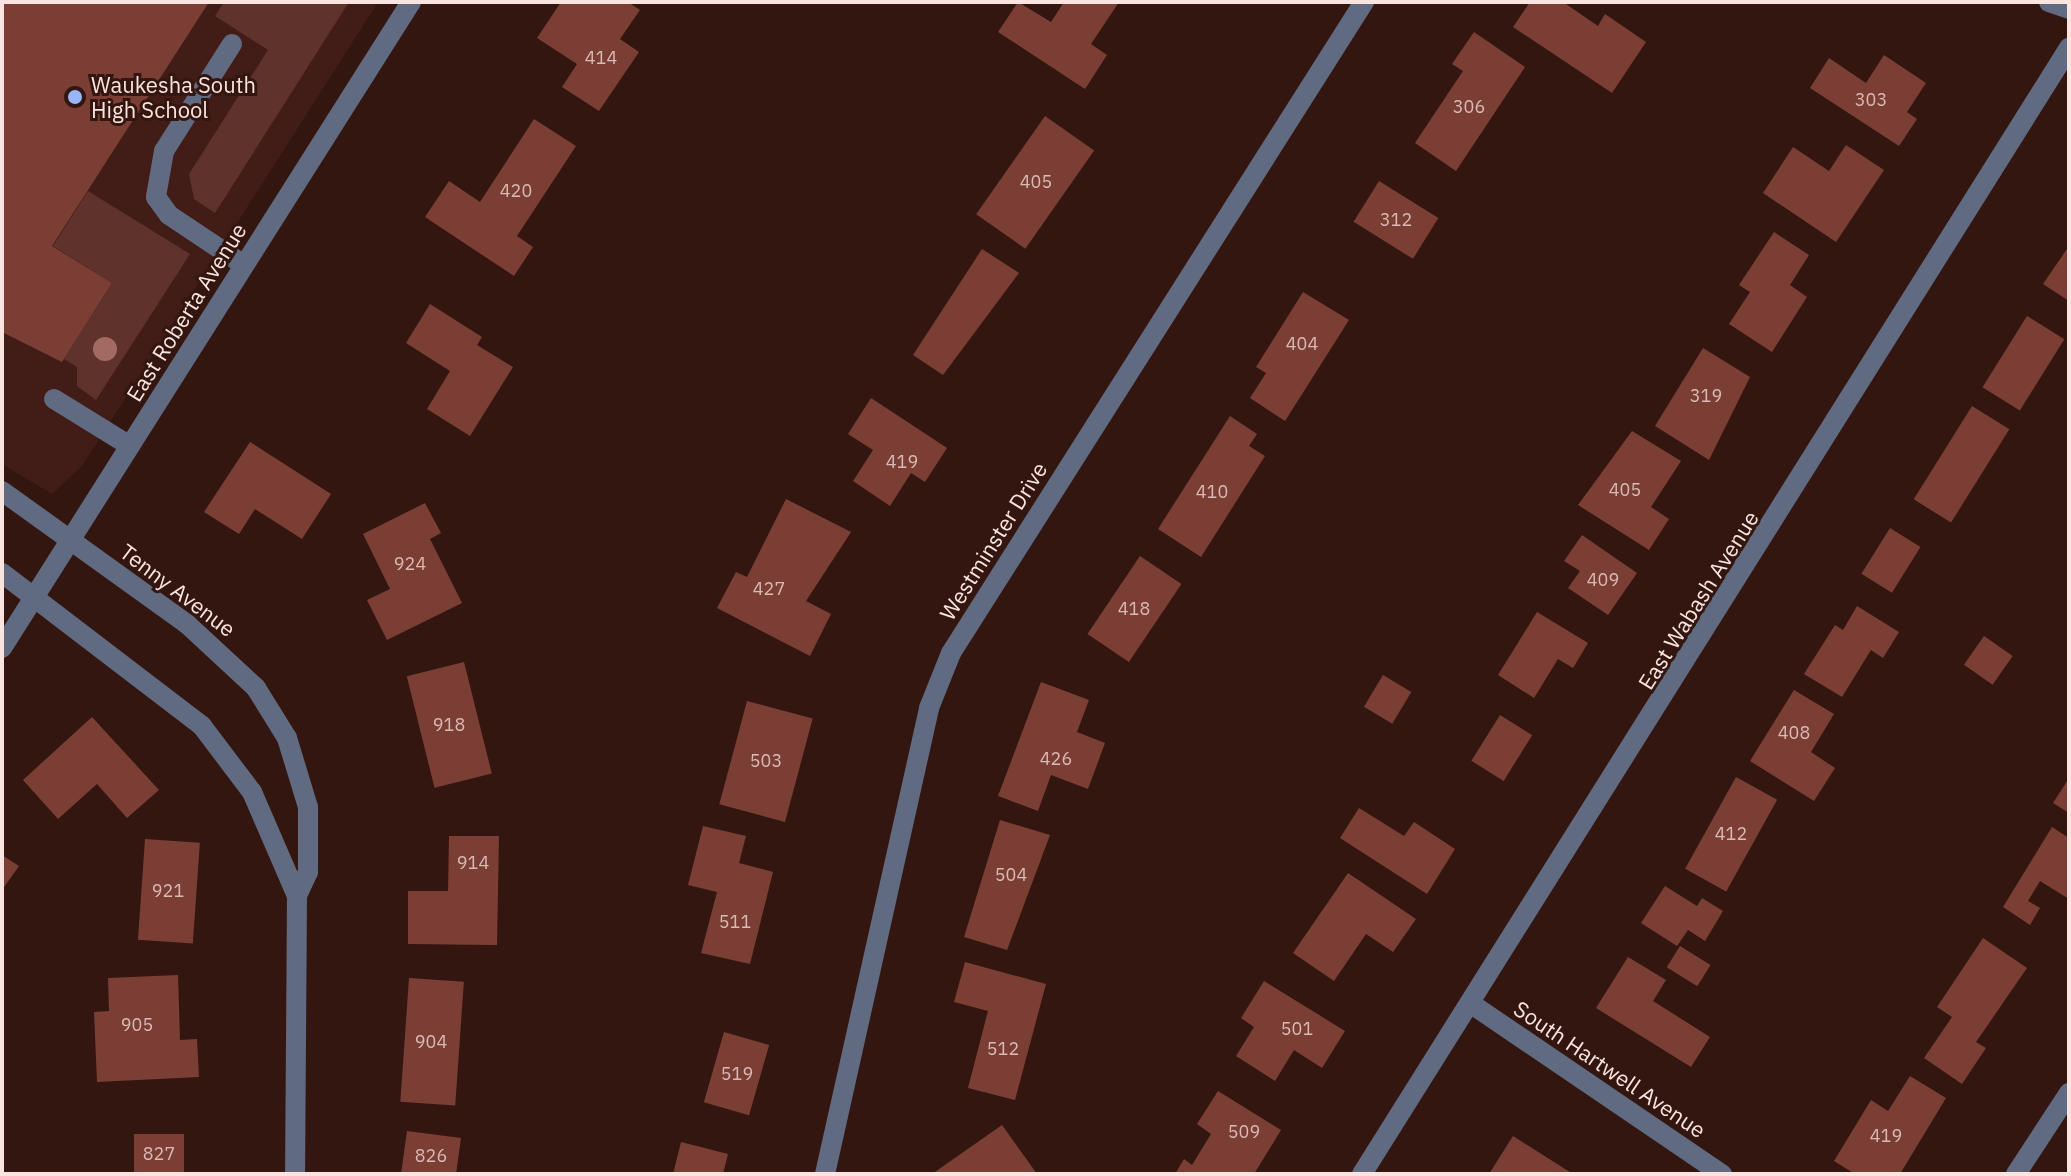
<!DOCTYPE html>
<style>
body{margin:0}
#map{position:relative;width:2071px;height:1176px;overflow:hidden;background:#341611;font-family:"IBM Plex Sans",sans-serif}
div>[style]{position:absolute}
.built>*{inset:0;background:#421d18}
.green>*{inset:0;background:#5f322b}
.building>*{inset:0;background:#7b3e34;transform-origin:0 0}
.minor>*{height:20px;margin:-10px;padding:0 10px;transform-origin:10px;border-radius:10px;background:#606a81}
.trees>*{width:24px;height:24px;margin:-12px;border-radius:50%;background:#a36a61}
.dots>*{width:22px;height:22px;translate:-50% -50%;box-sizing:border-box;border:4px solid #341611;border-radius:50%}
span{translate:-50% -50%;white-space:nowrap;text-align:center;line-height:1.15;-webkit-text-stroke:6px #341611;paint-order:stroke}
.number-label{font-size:18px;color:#dabab5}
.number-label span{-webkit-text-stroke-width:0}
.poi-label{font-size:22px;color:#f9e4e0}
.left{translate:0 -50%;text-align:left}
.street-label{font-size:22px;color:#f9e4e0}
.frame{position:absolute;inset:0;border:4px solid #f9e4e0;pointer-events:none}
</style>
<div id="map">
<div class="built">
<div style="clip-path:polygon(2px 2px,378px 2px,82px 466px,52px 494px,2px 464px)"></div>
</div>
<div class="green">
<div style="clip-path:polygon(224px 2px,349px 2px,215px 213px,194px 199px,189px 174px,268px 50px,215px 16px)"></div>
<div style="clip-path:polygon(88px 191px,190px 254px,96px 400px,77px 386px,77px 367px,64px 359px,112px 283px,53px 246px)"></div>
</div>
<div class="building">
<div style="clip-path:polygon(2px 2px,209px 2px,52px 246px,112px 283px,62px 362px,2px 332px)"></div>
<div style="clip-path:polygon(561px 2px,628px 2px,640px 10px,620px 39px,639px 52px,599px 111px,562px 87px,577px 64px,537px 38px)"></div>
<div style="clip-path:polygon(1018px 2px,1051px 22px,1064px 2px,1119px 2px,1091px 44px,1107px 55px,1085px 89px,998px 32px)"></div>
<div style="clip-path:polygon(1530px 2px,1563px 2px,1598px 26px,1605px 14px,1646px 42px,1612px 93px,1513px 27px)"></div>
<div style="clip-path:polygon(1474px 32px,1525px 67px,1456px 171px,1415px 143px,1463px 71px,1452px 64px)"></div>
<div style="clip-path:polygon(1884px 55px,1926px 83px,1907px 112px,1917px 119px,1899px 146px,1810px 88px,1829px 58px,1866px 83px)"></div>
<div style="left:1045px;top:116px;width:60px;height:120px;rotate:35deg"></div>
<div style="clip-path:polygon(534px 119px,576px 146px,517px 236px,533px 247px,514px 276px,425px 217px,449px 181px,480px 202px)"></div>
<div style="clip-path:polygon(1846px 145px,1884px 170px,1836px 242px,1763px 193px,1793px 147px,1829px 171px)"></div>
<div style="left:1379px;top:181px;width:70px;height:48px;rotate:32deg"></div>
<div style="clip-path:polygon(1774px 232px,1809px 255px,1790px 285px,1807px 297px,1772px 352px,1729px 324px,1750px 292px,1739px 285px)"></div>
<div style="clip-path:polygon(2069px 246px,2069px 301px,2043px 284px)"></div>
<div style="clip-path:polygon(982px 249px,1019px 273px,943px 375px,913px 355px)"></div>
<div style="clip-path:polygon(1303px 292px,1349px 320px,1285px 421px,1250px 398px,1266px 373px,1256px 367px)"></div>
<div style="clip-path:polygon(430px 304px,482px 337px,477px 345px,513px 367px,470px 436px,427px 409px,450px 371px,406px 343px)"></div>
<div style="left:2027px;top:316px;width:44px;height:84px;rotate:32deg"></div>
<div style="clip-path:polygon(1703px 348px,1750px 377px,1709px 460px,1655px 426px)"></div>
<div style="clip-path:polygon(871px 398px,947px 448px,925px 482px,911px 473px,890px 506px,853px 481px,873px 450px,848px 434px)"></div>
<div style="left:1972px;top:406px;width:44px;height:110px;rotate:32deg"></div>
<div style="clip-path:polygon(1230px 416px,1257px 434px,1249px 446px,1265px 456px,1201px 557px,1158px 529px)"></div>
<div style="clip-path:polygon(1632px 431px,1681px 461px,1651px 507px,1669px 519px,1649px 550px,1578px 505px)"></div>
<div style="clip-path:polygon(250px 442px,331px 494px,302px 539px,255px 509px,239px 534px,204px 512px)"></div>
<div style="clip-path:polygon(786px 499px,851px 532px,806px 601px,831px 614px,810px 656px,717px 608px,736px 572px,747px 577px)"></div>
<div style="clip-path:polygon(425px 503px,441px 533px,430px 539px,462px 603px,387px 640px,367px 600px,390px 589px,363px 534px)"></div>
<div style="left:1890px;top:528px;width:36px;height:54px;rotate:32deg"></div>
<div style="clip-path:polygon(1582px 535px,1637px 573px,1608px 615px,1568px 588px,1580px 571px,1564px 561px)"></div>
<div style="left:1140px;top:556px;width:50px;height:94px;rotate:34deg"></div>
<div style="clip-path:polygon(1857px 606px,1899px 632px,1883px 658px,1871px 650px,1842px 697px,1804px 674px,1835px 625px,1843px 630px)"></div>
<div style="clip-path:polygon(1537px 612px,1588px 643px,1573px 668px,1558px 659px,1534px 698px,1498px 675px)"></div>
<div style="left:1984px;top:636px;width:35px;height:35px;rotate:35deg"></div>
<div style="left:464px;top:662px;width:115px;height:59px;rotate:76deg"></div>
<div style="left:1383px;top:675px;width:33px;height:37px;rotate:31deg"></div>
<div style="clip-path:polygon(1041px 682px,1089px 700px,1077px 732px,1105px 743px,1088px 789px,1051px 775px,1038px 811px,998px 796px)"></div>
<div style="clip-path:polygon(1794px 690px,1834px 714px,1811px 752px,1835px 768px,1814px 801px,1750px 761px)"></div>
<div style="left:747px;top:701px;width:68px;height:107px;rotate:15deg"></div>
<div style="left:1500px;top:715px;width:38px;height:54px;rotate:32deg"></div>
<div style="clip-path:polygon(92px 717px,159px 790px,127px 818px,97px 784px,58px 819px,23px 780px)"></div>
<div style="left:1736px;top:777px;width:47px;height:105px;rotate:29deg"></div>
<div style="clip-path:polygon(2069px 778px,2069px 813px,2053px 803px)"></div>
<div style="clip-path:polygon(1359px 808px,1404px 836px,1414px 822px,1455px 849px,1427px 894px,1340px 838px)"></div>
<div style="clip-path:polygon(1000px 820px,1050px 835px,1007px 950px,964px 937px)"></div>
<div style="clip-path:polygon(703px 826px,746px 836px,739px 863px,773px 872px,750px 964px,701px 953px,717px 892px,688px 885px)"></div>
<div style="clip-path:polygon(2052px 827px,2069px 838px,2069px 899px,2040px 881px,2028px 901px,2040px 908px,2030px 925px,2003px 907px)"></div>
<div style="clip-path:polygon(449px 836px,499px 836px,497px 945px,408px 944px,408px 891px,448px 891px)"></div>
<div style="left:145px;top:839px;width:55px;height:101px;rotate:4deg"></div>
<div style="clip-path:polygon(2px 855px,19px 866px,2px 890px)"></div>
<div style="clip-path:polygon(1348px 873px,1416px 919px,1393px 952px,1366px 934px,1334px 981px,1293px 953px)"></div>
<div style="clip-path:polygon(1665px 886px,1697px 906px,1702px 898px,1723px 911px,1705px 941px,1688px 930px,1677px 946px,1641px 923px)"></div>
<div style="clip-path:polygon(1983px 938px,2027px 968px,1976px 1042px,1986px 1048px,1962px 1084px,1924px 1058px,1952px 1017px,1937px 1007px)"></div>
<div style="left:1680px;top:946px;width:36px;height:25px;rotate:32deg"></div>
<div style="clip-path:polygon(1628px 957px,1666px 980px,1653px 1001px,1710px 1037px,1691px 1067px,1596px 1008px)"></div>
<div style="clip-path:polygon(965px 962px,1046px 984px,1015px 1100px,968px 1088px,988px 1011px,954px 1002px)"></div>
<div style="clip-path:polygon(178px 975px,180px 1040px,197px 1039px,199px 1077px,97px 1082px,94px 1012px,109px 1011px,108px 978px)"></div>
<div style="left:409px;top:978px;width:55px;height:124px;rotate:4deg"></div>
<div style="clip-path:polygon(1264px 981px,1345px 1031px,1322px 1068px,1294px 1050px,1275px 1081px,1236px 1056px,1254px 1027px,1241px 1018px)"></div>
<div style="left:724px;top:1032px;width:47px;height:73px;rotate:16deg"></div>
<div style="clip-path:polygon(1910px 1076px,1946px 1098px,1900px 1174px,1855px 1174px,1834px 1161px,1871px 1100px,1888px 1111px)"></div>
<div style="clip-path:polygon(1218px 1091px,1281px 1130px,1254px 1174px,1175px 1174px,1184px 1159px,1192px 1165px,1211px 1134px,1197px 1124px)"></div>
<div style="clip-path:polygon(1002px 1125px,1037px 1174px,932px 1174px)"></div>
<div style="clip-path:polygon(407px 1131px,461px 1138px,456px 1174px,401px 1174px)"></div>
<div style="left:134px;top:1134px;width:50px;height:40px"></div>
<div style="clip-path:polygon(1513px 1136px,1573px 1174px,1489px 1174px)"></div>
<div style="clip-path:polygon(681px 1142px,728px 1154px,723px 1174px,673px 1174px)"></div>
</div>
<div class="minor">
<div style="left:2049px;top:2px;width:21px;rotate:19deg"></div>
<div style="left:232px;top:44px;width:127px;rotate:122.4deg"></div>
<div style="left:164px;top:151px;width:47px;rotate:99.9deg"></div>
<div style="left:156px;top:197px;width:22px;rotate:54deg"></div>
<div style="left:169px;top:215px;width:90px;rotate:33.7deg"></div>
<div style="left:54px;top:399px;width:89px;rotate:31.7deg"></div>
<div style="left:2px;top:491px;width:228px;rotate:35.7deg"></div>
<div style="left:187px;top:624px;width:94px;rotate:42.8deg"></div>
<div style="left:256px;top:688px;width:59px;rotate:58.2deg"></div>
<div style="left:287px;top:738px;width:72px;rotate:73.1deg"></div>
<div style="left:308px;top:807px;width:65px;rotate:90deg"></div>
<div style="left:308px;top:872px;width:26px;rotate:115deg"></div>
<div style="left:2px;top:573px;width:252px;rotate:37.4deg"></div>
<div style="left:202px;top:726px;width:83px;rotate:52.9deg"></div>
<div style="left:252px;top:792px;width:113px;rotate:66.6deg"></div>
<div style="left:297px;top:896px;width:278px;rotate:90.4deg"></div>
<div style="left:2px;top:648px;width:765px;rotate:-57.66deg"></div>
<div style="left:1470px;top:1003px;width:305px;rotate:34.2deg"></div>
<div style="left:825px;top:1174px;width:477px;rotate:-77.4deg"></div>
<div style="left:929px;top:708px;width:59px;rotate:-68.2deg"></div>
<div style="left:951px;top:653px;width:771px;rotate:-57.61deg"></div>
<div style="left:1362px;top:1174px;width:1330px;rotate:-57.88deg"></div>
<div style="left:2016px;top:1174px;width:97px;rotate:-56.8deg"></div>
</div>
<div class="trees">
<div style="left:105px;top:349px"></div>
</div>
<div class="dots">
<div style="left:75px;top:97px;background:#97b6fd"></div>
</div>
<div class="number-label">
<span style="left:601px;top:58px">414</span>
<span style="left:1871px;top:100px">303</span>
<span style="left:1469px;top:107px">306</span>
<span style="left:1036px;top:182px">405</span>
<span style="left:516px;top:191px">420</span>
<span style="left:1396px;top:220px">312</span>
<span style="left:1302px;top:344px">404</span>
<span style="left:1706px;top:396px">319</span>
<span style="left:902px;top:462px">419</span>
<span style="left:1625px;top:490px">405</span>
<span style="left:1212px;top:492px">410</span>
<span style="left:410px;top:564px">924</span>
<span style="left:1603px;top:580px">409</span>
<span style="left:769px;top:589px">427</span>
<span style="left:1134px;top:609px">418</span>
<span style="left:449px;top:725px">918</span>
<span style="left:1794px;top:733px">408</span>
<span style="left:1056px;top:759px">426</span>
<span style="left:766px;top:761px">503</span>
<span style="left:1731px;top:834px">412</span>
<span style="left:473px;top:863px">914</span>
<span style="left:1011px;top:875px">504</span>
<span style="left:168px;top:891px">921</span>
<span style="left:735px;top:922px">511</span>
<span style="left:137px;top:1025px">905</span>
<span style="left:1297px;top:1029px">501</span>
<span style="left:431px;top:1042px">904</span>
<span style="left:1003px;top:1049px">512</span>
<span style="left:737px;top:1074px">519</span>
<span style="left:1244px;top:1132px">509</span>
<span style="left:1886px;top:1136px">419</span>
<span style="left:159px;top:1154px">827</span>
<span style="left:431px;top:1156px">826</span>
</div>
<div class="poi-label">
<span class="left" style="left:91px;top:97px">Waukesha South<br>High School</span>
</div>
<div class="street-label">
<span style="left:186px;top:312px;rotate:-58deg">East Roberta Avenue</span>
<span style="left:993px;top:541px;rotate:-58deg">Westminster Drive</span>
<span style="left:178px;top:590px;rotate:37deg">Tenny Avenue</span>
<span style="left:1698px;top:600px;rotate:-58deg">East Wabash Avenue</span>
<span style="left:1610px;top:1069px;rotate:34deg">South Hartwell Avenue</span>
</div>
<div class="frame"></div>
</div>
